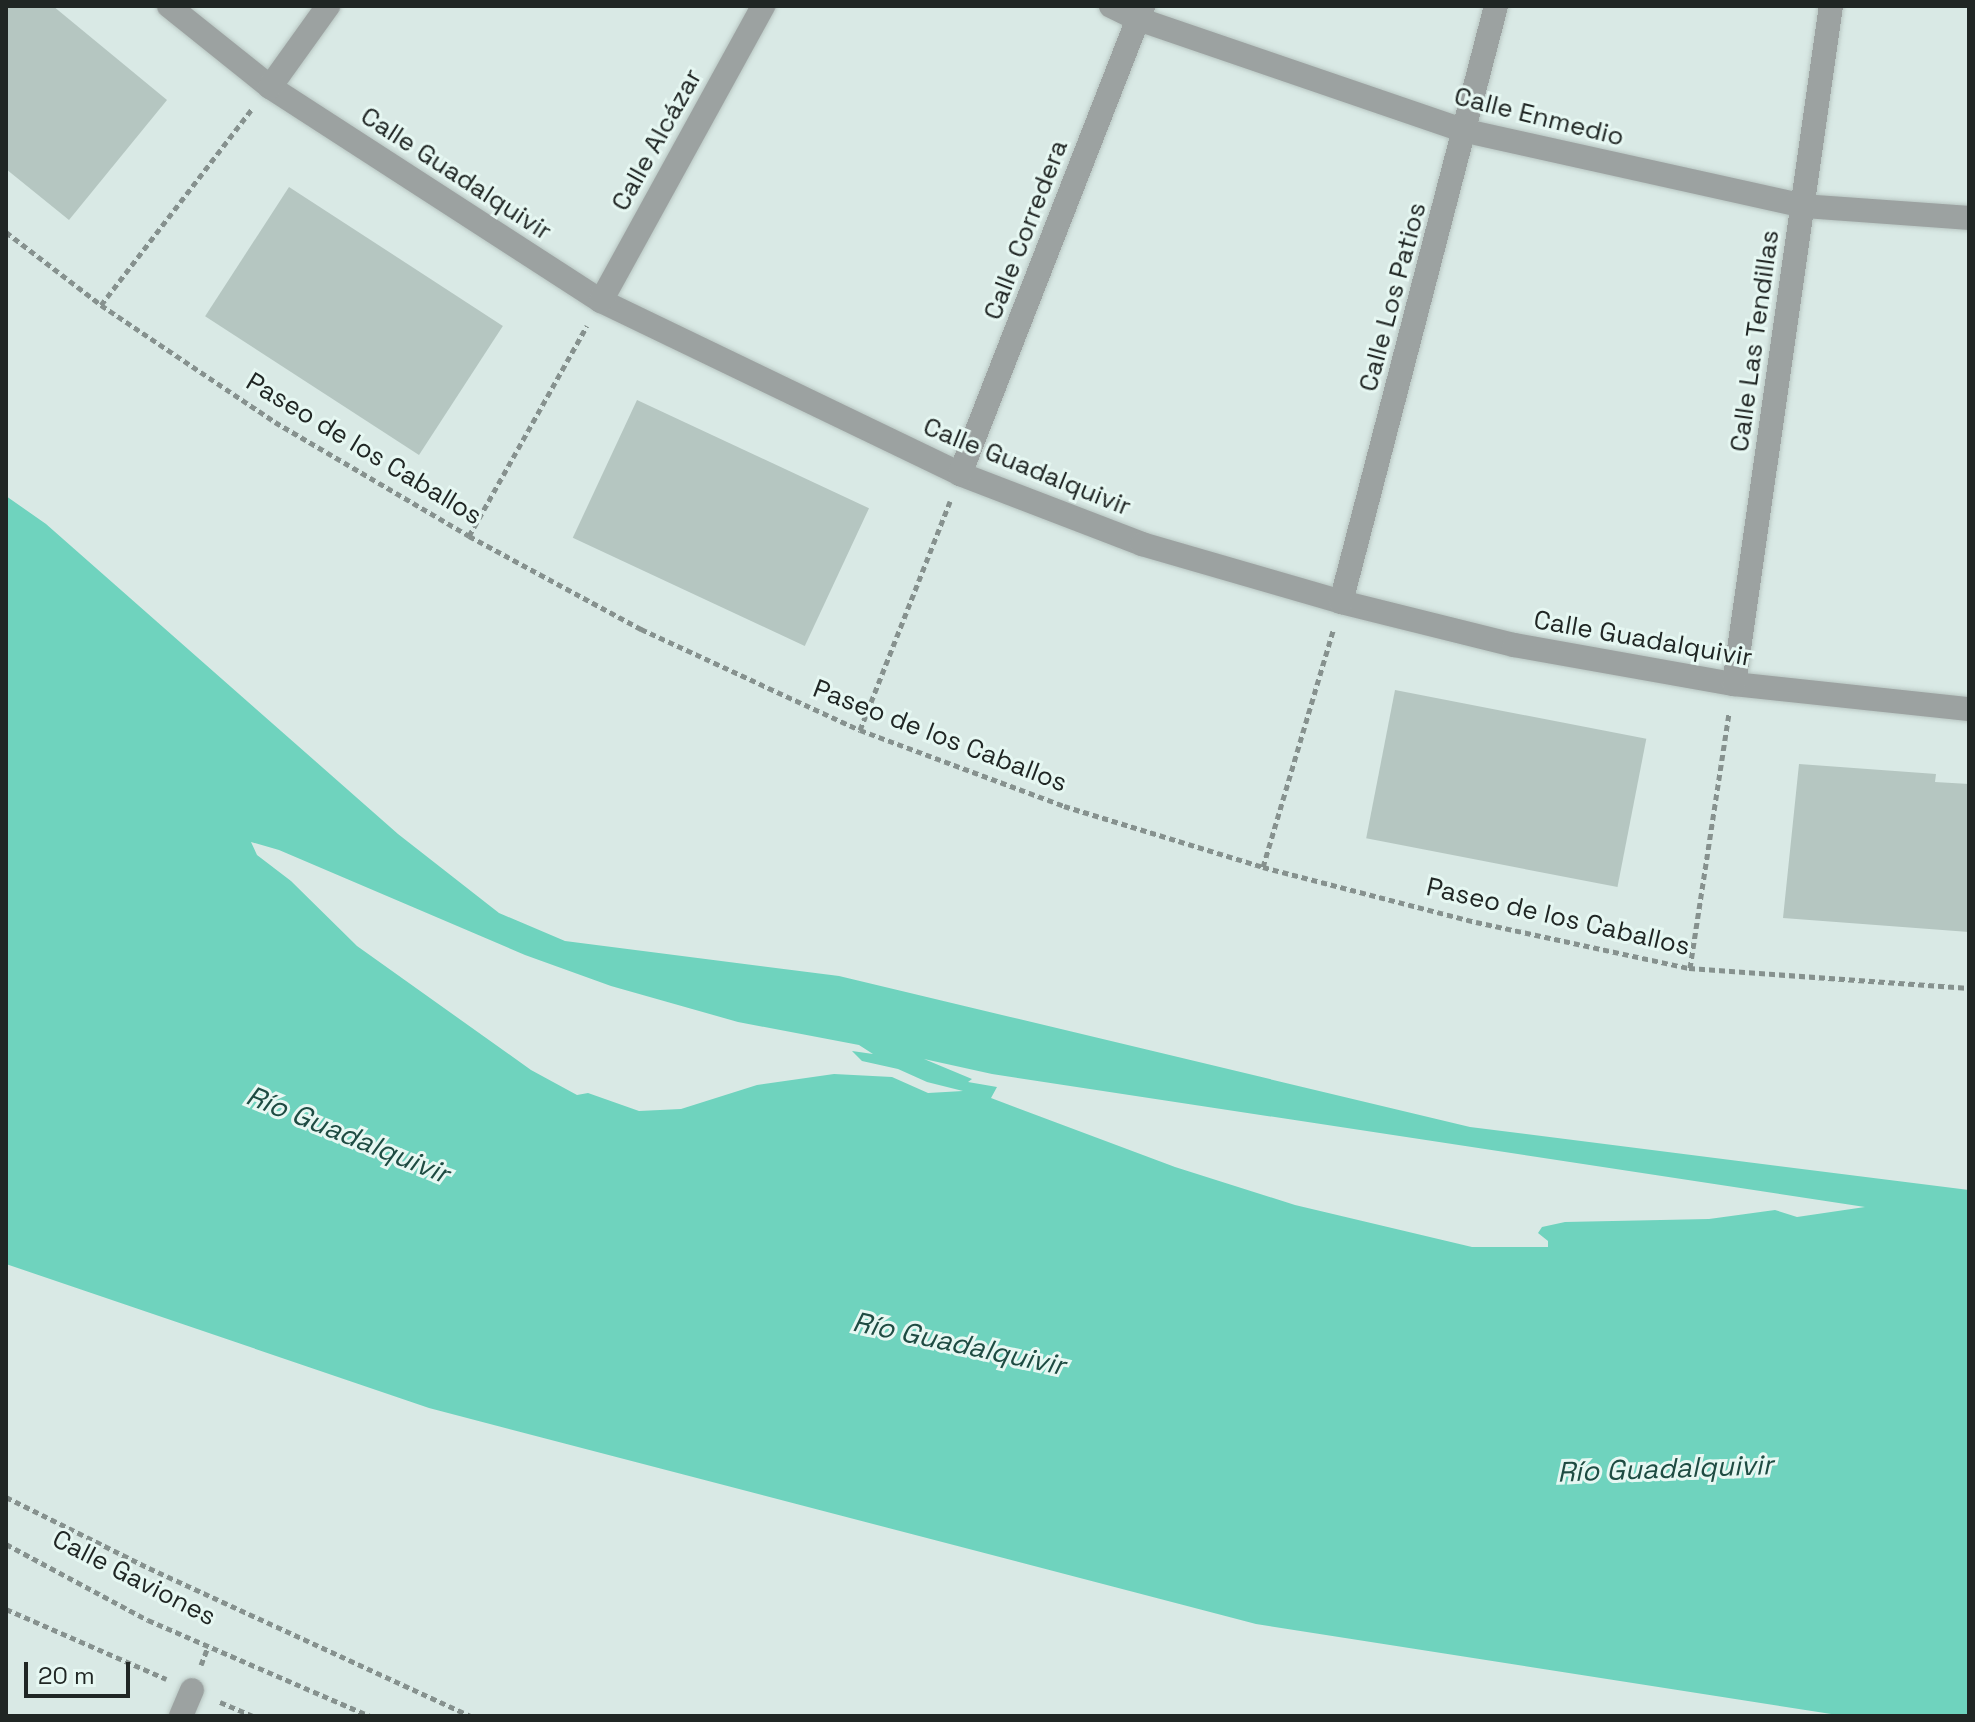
<!DOCTYPE html>
<meta charset="utf-8">
<style>
body{margin:0}
#map{position:relative;width:1975px;height:1722px;overflow:hidden;background:#d9e9e5;font-family:"Space Grotesk",sans-serif}
div>[style]{position:absolute}
.water>*{inset:0;background:#6fd3be}
.building>*{inset:0;background:#b5c6c1;transform-origin:0 0}
.path>*{height:5px;margin-top:-2.5px;transform-origin:0;background:repeating-linear-gradient(90deg,#86918e 0 6px,transparent 0 10px)}
.roads{filter:drop-shadow(0 0 2px #b8c6c2) drop-shadow(0 0 2px #b8c6c2)}
.street>*{height:24px;margin:-12px;padding:0 12px;transform-origin:12px;border-radius:12px;background:#9ca2a1}
span{translate:-50% -50%;white-space:nowrap;text-align:center;line-height:1.15;-webkit-text-stroke:6px #e6f7f2;paint-order:stroke}
.street-label{font-size:26px;color:#202624}
.water-label{font-size:28px;color:#1e4b42;font-style:italic}
.frame{position:absolute;inset:0;border:8px solid #202624;pointer-events:none}
.scale{position:absolute;left:24px;top:1662px;width:106px;height:36px;box-sizing:border-box;border:4px solid #202624;border-top:0;padding-left:10px;font-size:24px;line-height:28px;white-space:nowrap;color:#202624;-webkit-text-stroke:6px #e6f7f2;paint-order:stroke}
</style>
<div id="map">
<div class="water">
<div style="clip-path:polygon(evenodd,6px 496px,46px 524px,398px 834px,499px 913px,565px 941px,839px 976px,1470px 1127px,1969px 1190px,1969px 1716px,1844px 1716px,1256px 1624px,429px 1408px,6px 1264px,6px 496px,251px 842px,279px 850px,525px 955px,611px 986px,738px 1022px,859px 1045px,873px 1054px,852px 1051px,862px 1061px,898px 1069px,927px 1082px,963px 1091px,928px 1093px,892px 1077px,834px 1074px,757px 1085px,681px 1109px,639px 1111px,588px 1093px,577px 1095px,531px 1070px,357px 946px,291px 881px,257px 855px,251px 842px,6px 496px,924px 1059px,992px 1074px,1865px 1207px,1797px 1217px,1775px 1210px,1709px 1219px,1565px 1222px,1542px 1227px,1538px 1233px,1548px 1241px,1548px 1247px,1472px 1247px,1295px 1205px,1175px 1167px,991px 1098px,997px 1087px,968px 1082px,972px 1079px,924px 1059px)"></div>
</div>
<div class="building">
<div style="clip-path:polygon(6px 6px,53px 6px,167px 100px,69px 220px,6px 169px)"></div>
<div style="left:289px;top:187px;width:255px;height:154px;rotate:33deg"></div>
<div style="left:637px;top:400px;width:256px;height:152px;rotate:25deg"></div>
<div style="left:1395px;top:690px;width:256px;height:151px;rotate:11deg"></div>
<div style="clip-path:polygon(1799px 764px,1936px 774px,1935px 782px,1969px 784px,1969px 932px,1783px 918px)"></div>
</div>
<div class="path">
<div style="left:6px;top:232px;width:120px;rotate:37.5deg"></div>
<div style="left:101px;top:305px;width:210px;rotate:33.9deg"></div>
<div style="left:275px;top:422px;width:225px;rotate:30.4deg"></div>
<div style="left:469px;top:536px;width:196px;rotate:28.4deg"></div>
<div style="left:641px;top:629px;width:241px;rotate:24.8deg"></div>
<div style="left:860px;top:730px;width:218px;rotate:20.4deg"></div>
<div style="left:1064px;top:806px;width:208px;rotate:17deg"></div>
<div style="left:1263px;top:867px;width:220px;rotate:14.5deg"></div>
<div style="left:1476px;top:922px;width:218px;rotate:12.2deg"></div>
<div style="left:1689px;top:968px;width:281px;rotate:4.1deg"></div>
<div style="left:101px;top:305px;width:247px;rotate:-52.4deg"></div>
<div style="left:469px;top:536px;width:241px;rotate:-60.7deg"></div>
<div style="left:860px;top:730px;width:246px;rotate:-68.5deg"></div>
<div style="left:1263px;top:867px;width:247px;rotate:-73.5deg"></div>
<div style="left:1690px;top:968px;width:258px;rotate:-81.3deg"></div>
<div style="left:6px;top:1497px;width:160px;rotate:26.4deg"></div>
<div style="left:149px;top:1568px;width:354px;rotate:24.7deg"></div>
<div style="left:6px;top:1544px;width:161px;rotate:28.2deg"></div>
<div style="left:148px;top:1620px;width:242px;rotate:23.4deg"></div>
<div style="left:6px;top:1609px;width:175px;rotate:23.6deg"></div>
<div style="left:201px;top:1665px;width:19px;rotate:-69deg"></div>
<div style="left:220px;top:1702px;width:36px;rotate:23deg"></div>
</div>
<div class="roads">
<div class="street">
<div style="left:169px;top:6px;width:129px;rotate:38.7deg"></div>
<div style="left:270px;top:87px;width:394px;rotate:32.9deg"></div>
<div style="left:601px;top:301px;width:399px;rotate:25.7deg"></div>
<div style="left:960px;top:474px;width:195px;rotate:21deg"></div>
<div style="left:1142px;top:544px;width:207px;rotate:16.2deg"></div>
<div style="left:1341px;top:602px;width:178px;rotate:14deg"></div>
<div style="left:1514px;top:645px;width:223px;rotate:10.1deg"></div>
<div style="left:1734px;top:684px;width:236px;rotate:6.1deg"></div>
<div style="left:1111px;top:6px;width:30px;rotate:26deg"></div>
<div style="left:1138px;top:19px;width:347px;rotate:18.9deg"></div>
<div style="left:1466px;top:131px;width:345px;rotate:12.5deg"></div>
<div style="left:1803px;top:206px;width:166px;rotate:4.1deg"></div>
<div style="left:270px;top:87px;width:100px;rotate:-54.4deg"></div>
<div style="left:601px;top:301px;width:337px;rotate:-61.2deg"></div>
<div style="left:960px;top:474px;width:503px;rotate:-68.64deg"></div>
<div style="left:1341px;top:602px;width:616px;rotate:-75.42deg"></div>
<div style="left:1734px;top:684px;width:685px;rotate:-81.86deg"></div>
<div style="left:181px;top:1716px;width:28px;rotate:-67deg"></div>
</div>
</div>
<div class="street-label">
<span style="left:1539px;top:117px;rotate:14deg">Calle Enmedio</span>
<span style="left:657px;top:140px;rotate:-61deg">Calle Alcázar</span>
<span style="left:456px;top:174px;rotate:33deg">Calle Guadalquivir</span>
<span style="left:1026px;top:230px;rotate:-69deg">Calle Corredera</span>
<span style="left:1393px;top:297px;rotate:-75deg">Calle Los Patios</span>
<span style="left:1755px;top:341px;rotate:-82deg">Calle Las Tendillas</span>
<span style="left:364px;top:449px;rotate:31deg">Paseo de los Caballos</span>
<span style="left:1027px;top:467px;rotate:22deg">Calle Guadalquivir</span>
<span style="left:1643px;top:639px;rotate:10deg">Calle Guadalquivir</span>
<span style="left:940px;top:736px;rotate:21deg">Paseo de los Caballos</span>
<span style="left:1558px;top:917px;rotate:13deg">Paseo de los Caballos</span>
<span style="left:134px;top:1578px;rotate:27deg">Calle Gaviones</span>
</div>
<div class="water-label">
<span style="left:348px;top:1134px;rotate:22deg">Río Guadalquivir</span>
<span style="left:959px;top:1343px;rotate:12deg">Río Guadalquivir</span>
<span style="left:1665px;top:1468px;rotate:-2deg">Río Guadalquivir</span>
</div>
<div class="frame"></div>
<div class="scale">20 m</div>
</div>
